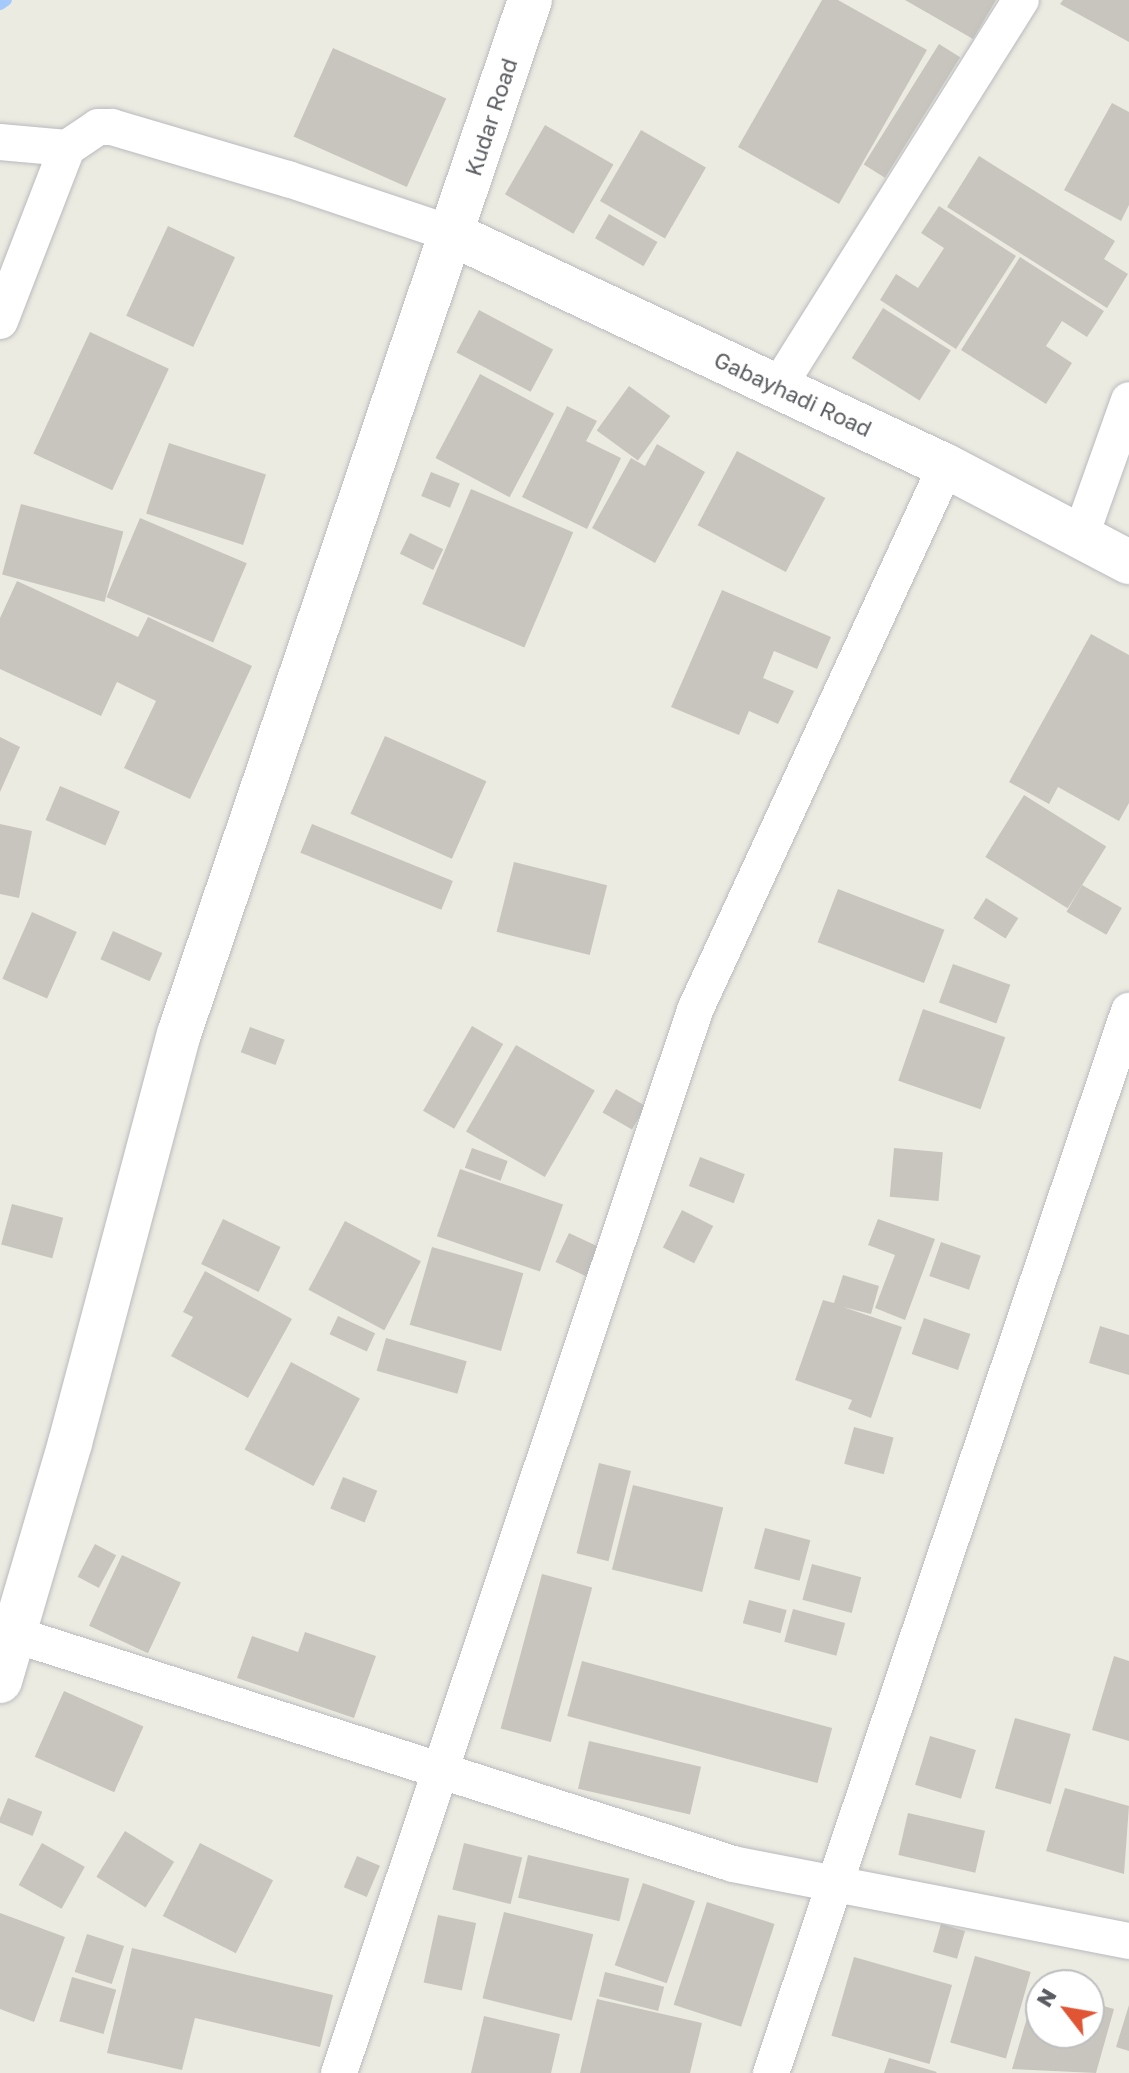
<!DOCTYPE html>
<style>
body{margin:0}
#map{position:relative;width:1129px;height:2073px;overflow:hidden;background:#ecebe1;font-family:"Golos Text",sans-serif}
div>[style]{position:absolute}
.stream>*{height:12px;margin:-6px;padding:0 6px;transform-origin:6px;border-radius:6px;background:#a3cafa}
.building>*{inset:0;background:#c8c5be;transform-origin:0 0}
.roads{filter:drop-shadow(0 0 2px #b9babf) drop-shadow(0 0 2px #b9babf)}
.street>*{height:36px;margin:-18px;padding:0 18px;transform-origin:18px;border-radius:18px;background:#fff}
.secondary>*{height:44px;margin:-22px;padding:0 22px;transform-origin:22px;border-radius:22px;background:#fff}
span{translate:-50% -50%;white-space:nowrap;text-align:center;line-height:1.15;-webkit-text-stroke:7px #fff;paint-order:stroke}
.street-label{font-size:22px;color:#5a5c61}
.north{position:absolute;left:1025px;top:1969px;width:80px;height:80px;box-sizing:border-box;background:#fff;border:2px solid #bdbec0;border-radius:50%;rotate:301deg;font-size:22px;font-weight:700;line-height:32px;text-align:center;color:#5a5c61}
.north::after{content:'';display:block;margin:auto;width:28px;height:36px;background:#e05634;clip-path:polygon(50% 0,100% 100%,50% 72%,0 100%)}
</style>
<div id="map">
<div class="stream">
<div style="left:0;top:4px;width:7px;rotate:-34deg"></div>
</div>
<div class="building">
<div style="clip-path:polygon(822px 0,838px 0,927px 50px,839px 204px,738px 147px)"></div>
<div style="clip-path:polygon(905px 0,996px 0,973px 39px)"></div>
<div style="clip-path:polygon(1063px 0,1129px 0,1129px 42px,1060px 4px)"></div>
<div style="left:939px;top:44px;width:25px;height:142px;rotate:32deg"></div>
<div style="left:333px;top:48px;width:124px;height:97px;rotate:24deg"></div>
<div style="clip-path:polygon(1112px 103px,1129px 112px,1129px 205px,1121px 221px,1064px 190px)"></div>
<div style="left:545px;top:125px;width:79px;height:80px;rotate:30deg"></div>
<div style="left:641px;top:130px;width:75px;height:82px;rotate:30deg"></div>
<div style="clip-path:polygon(979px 156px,1115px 241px,1104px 259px,1128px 274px,1107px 308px,947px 207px)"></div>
<div style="clip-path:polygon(939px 206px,1016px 256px,956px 349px,880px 300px,896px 274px,918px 288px,944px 248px,921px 233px)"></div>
<div style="left:609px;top:214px;width:56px;height:28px;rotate:30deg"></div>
<div style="left:168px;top:226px;width:74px;height:99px;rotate:25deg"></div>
<div style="clip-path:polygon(1020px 257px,1104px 311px,1087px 337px,1062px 321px,1046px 346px,1072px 363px,1046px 404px,961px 350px)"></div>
<div style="left:883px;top:308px;width:80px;height:59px;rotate:32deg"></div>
<div style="left:479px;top:310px;width:84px;height:48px;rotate:28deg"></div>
<div style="left:90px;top:332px;width:87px;height:134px;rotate:25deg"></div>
<div style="left:480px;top:374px;width:84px;height:95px;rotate:28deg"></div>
<div style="left:629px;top:386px;width:51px;height:55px;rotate:36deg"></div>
<div style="clip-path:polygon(567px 406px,597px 421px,586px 441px,621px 458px,587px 529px,522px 497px)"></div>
<div style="left:169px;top:443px;width:102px;height:74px;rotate:18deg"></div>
<div style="clip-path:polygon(657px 444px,705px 472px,655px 563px,592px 528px,631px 458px,645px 466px)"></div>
<div style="left:737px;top:451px;width:100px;height:84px;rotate:28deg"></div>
<div style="left:431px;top:472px;width:31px;height:26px;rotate:22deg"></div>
<div style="left:471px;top:489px;width:111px;height:125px;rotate:23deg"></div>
<div style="left:21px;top:504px;width:106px;height:73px;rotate:15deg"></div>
<div style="left:140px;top:518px;width:116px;height:86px;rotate:23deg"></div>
<div style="left:410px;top:533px;width:37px;height:23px;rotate:26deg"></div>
<div style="clip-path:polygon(17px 581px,138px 637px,148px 617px,252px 666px,190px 799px,124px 768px,156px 701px,117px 682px,101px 716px,0 669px,0 618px)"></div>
<div style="clip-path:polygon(722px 590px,831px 637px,817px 669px,774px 651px,763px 678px,794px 691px,778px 724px,749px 711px,739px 735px,671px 707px)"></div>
<div style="clip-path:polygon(1091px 634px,1129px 655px,1129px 803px,1119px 821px,1058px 787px,1049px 804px,1009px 782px)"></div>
<div style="left:385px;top:736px;width:111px;height:85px;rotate:24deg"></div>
<div style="clip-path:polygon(0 737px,20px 747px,0 792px)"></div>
<div style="left:60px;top:786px;width:65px;height:37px;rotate:23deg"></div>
<div style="left:1024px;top:795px;width:97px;height:73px;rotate:32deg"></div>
<div style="clip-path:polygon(0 824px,32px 831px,19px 898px,0 894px)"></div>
<div style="left:312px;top:824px;width:152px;height:31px;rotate:22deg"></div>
<div style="left:514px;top:862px;width:96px;height:72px;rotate:14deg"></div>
<div style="left:1082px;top:885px;width:46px;height:31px;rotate:30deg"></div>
<div style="left:838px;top:889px;width:114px;height:57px;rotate:21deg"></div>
<div style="left:986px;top:898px;width:38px;height:24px;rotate:32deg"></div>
<div style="left:32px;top:912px;width:49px;height:73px;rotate:24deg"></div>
<div style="left:113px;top:931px;width:54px;height:31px;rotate:24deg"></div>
<div style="left:953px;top:964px;width:61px;height:41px;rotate:20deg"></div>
<div style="left:923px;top:1009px;width:87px;height:76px;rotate:19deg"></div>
<div style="left:472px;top:1026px;width:36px;height:98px;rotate:30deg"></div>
<div style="left:250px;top:1027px;width:37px;height:27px;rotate:20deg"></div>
<div style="left:516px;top:1045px;width:91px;height:100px;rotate:30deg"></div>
<div style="left:616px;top:1089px;width:34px;height:27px;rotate:30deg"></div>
<div style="left:472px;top:1148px;width:38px;height:21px;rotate:20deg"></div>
<div style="left:894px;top:1148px;width:49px;height:49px;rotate:5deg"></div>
<div style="left:700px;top:1157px;width:48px;height:31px;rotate:21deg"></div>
<div style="left:460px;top:1169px;width:109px;height:71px;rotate:19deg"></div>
<div style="left:12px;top:1204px;width:53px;height:42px;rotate:15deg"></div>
<div style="left:682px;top:1210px;width:35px;height:42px;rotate:27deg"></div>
<div style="left:223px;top:1219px;width:64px;height:50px;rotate:26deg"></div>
<div style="clip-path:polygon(878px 1219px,935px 1239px,905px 1320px,875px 1308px,895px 1255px,868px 1245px)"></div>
<div style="left:345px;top:1221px;width:86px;height:78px;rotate:28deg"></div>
<div style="left:569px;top:1233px;width:42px;height:32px;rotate:25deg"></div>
<div style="left:941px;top:1242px;width:42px;height:36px;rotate:19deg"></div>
<div style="left:432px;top:1247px;width:95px;height:81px;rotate:16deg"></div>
<div style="clip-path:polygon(205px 1271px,292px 1319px,248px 1398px,171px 1356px,193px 1317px,183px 1312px)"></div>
<div style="clip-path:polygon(843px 1275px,879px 1286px,871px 1314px,843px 1307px,902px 1327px,871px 1418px,848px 1409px,852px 1400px,795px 1380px,823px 1300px,834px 1303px)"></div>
<div style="left:338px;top:1316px;width:41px;height:20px;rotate:25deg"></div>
<div style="left:924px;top:1318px;width:49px;height:38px;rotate:19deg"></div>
<div style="clip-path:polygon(1100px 1326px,1129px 1335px,1129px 1375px,1089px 1363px)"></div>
<div style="left:386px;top:1338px;width:84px;height:34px;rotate:16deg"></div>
<div style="left:291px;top:1362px;width:78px;height:99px;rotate:28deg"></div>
<div style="left:854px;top:1427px;width:41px;height:38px;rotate:15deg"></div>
<div style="left:599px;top:1463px;width:33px;height:93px;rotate:14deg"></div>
<div style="left:343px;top:1477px;width:37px;height:34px;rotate:22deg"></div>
<div style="left:633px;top:1485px;width:93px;height:87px;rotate:14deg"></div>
<div style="left:765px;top:1528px;width:47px;height:42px;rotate:15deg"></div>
<div style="left:95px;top:1544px;width:24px;height:37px;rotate:28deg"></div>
<div style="left:122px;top:1555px;width:65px;height:78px;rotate:25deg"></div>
<div style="left:812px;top:1564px;width:51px;height:37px;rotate:15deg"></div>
<div style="left:542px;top:1574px;width:52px;height:160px;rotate:15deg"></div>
<div style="left:749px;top:1600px;width:39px;height:24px;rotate:15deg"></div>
<div style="left:793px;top:1609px;width:54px;height:34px;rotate:15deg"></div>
<div style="clip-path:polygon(305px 1632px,376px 1656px,354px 1718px,237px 1678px,252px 1636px,298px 1652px)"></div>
<div style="clip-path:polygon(1114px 1656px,1129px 1661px,1129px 1741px,1092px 1730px)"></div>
<div style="left:582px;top:1661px;width:259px;height:57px;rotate:15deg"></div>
<div style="left:64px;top:1691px;width:87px;height:72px;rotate:24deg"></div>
<div style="left:1015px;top:1718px;width:58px;height:73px;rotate:16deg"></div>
<div style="left:930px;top:1736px;width:48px;height:51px;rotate:17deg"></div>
<div style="left:589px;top:1741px;width:115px;height:49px;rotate:13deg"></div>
<div style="clip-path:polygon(1065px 1788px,1129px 1806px,1124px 1874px,1046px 1851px)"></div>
<div style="left:8px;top:1798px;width:37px;height:26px;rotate:22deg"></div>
<div style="left:908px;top:1813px;width:79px;height:43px;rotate:13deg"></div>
<div style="left:125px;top:1831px;width:58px;height:54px;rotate:32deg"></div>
<div style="left:42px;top:1843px;width:49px;height:48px;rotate:29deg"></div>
<div style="left:200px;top:1843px;width:82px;height:82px;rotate:27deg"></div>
<div style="left:464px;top:1843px;width:60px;height:48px;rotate:14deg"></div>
<div style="left:528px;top:1855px;width:104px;height:44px;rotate:13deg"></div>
<div style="left:357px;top:1856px;width:25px;height:34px;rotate:23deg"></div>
<div style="left:643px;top:1883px;width:55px;height:87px;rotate:19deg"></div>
<div style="left:707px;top:1902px;width:71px;height:108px;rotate:18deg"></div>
<div style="left:504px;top:1912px;width:92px;height:89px;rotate:14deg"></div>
<div style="clip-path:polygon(0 1913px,65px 1937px,34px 2022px,0 2009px)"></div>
<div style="left:438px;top:1915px;width:39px;height:69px;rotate:12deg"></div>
<div style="left:941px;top:1924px;width:25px;height:29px;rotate:16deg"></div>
<div style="left:87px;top:1934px;width:39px;height:40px;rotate:18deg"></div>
<div style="clip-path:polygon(132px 1948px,333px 1995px,320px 2047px,195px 2018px,182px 2070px,107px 2053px)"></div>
<div style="left:975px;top:1956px;width:58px;height:90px;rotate:16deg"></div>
<div style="left:854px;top:1957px;width:102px;height:82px;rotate:16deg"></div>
<div style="left:605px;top:1972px;width:61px;height:25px;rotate:14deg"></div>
<div style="left:72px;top:1977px;width:46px;height:46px;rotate:16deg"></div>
<div style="clip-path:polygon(1036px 1987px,1041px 1988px,1041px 2033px,1089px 2033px,1089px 2002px,1114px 2009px,1096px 2073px,1012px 2069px)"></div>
<div style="clip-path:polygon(597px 1999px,702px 2023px,690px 2073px,580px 2073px)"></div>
<div style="clip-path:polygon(1129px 2005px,1129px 2051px,1116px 2047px)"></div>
<div style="clip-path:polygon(484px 2016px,560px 2034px,551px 2073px,471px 2073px)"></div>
<div style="clip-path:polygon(889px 2058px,937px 2072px,936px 2073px,884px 2073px)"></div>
</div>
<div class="roads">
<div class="street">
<div style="left:0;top:142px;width:67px;rotate:5.1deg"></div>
<div style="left:0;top:321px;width:186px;rotate:-68.8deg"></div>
<div style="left:67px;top:148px;width:37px;rotate:-34deg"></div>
<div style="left:98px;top:127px;width:14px"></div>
<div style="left:112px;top:127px;width:184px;rotate:16.5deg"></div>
<div style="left:288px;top:179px;width:173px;rotate:18.5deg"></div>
<div style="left:778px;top:387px;width:457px;rotate:-57.9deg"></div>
<div style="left:1081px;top:535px;width:143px;rotate:-70.4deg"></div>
<div style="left:0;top:1630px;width:769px;rotate:17.7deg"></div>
<div style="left:733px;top:1864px;width:403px;rotate:11deg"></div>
<div style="left:339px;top:2073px;width:1121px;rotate:-71.48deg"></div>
<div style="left:695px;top:1010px;width:599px;rotate:-65.23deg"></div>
<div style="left:771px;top:2073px;width:1121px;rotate:-71.37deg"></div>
</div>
<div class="secondary">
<div style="left:452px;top:234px;width:546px;rotate:25.16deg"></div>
<div style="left:946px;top:466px;width:207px;rotate:27.7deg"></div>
<div style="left:0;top:1681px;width:248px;rotate:-73.6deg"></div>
<div style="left:70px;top:1443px;width:423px;rotate:-75.1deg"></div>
<div style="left:179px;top:1034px;width:1092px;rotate:-71.25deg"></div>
</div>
</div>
<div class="street-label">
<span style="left:491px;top:117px;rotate:-72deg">Kudar Road</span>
<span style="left:793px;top:394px;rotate:25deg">Gabayhadi Road</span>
</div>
<div class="north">N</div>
</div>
